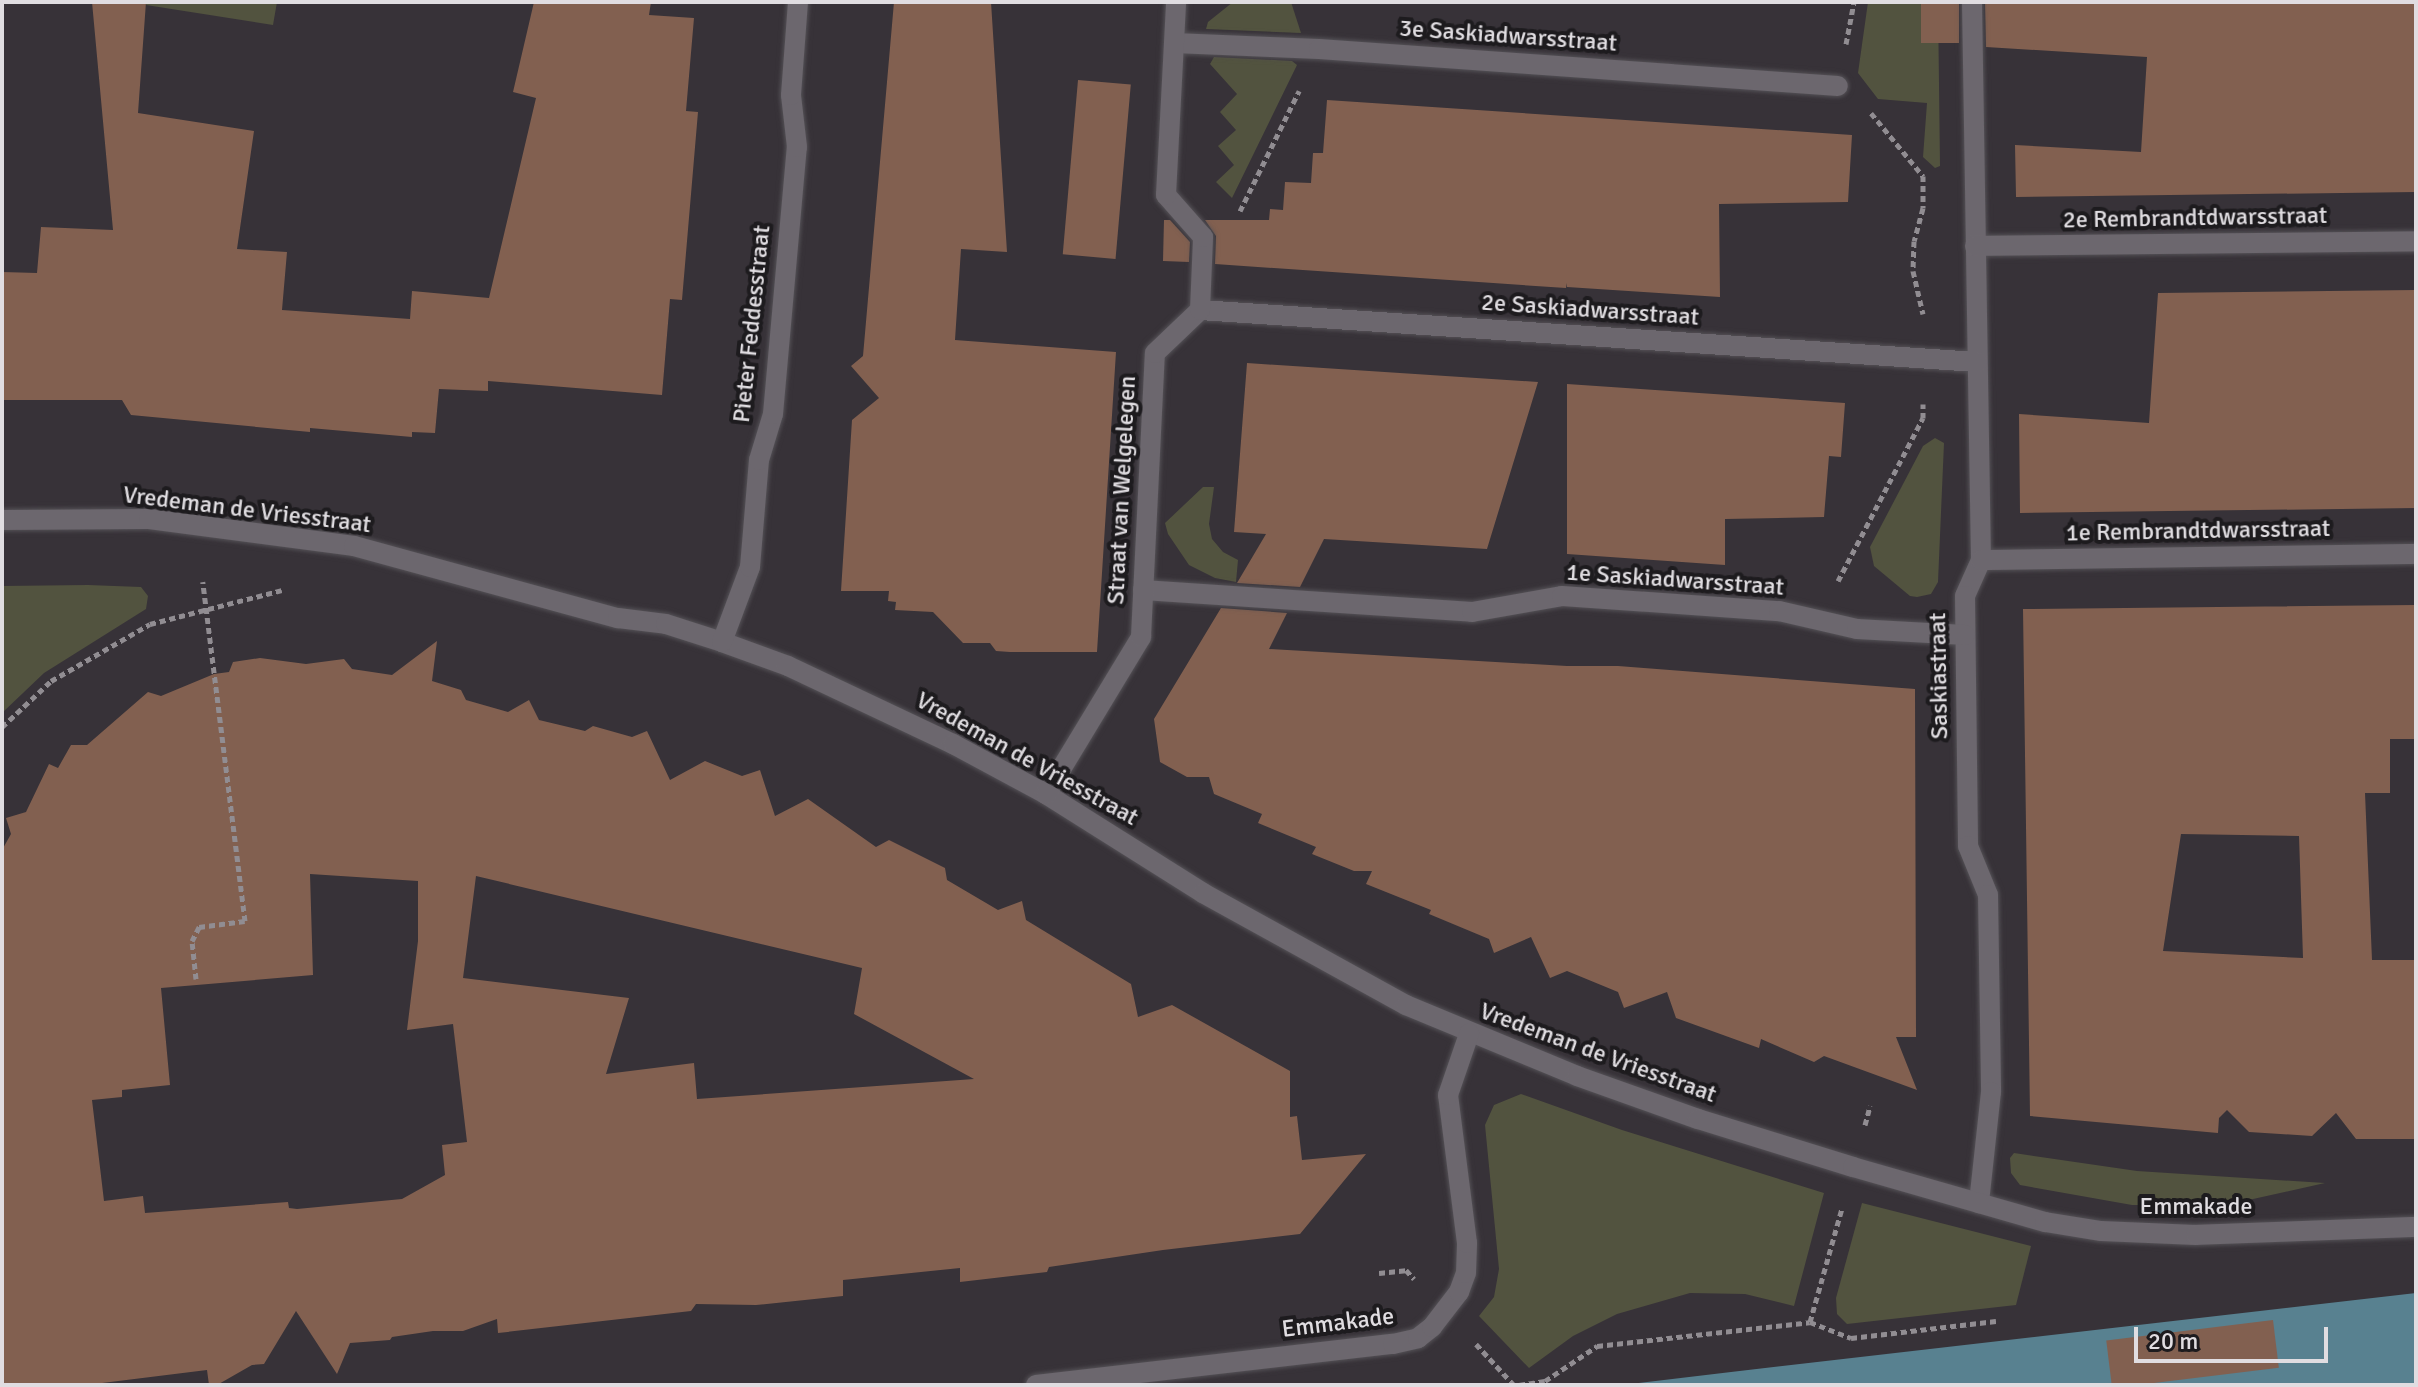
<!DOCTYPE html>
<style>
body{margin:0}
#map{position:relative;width:2418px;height:1387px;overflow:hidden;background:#373238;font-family:Signika,sans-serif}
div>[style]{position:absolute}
.green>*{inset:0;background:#52533f}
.water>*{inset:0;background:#588190}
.building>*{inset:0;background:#826050;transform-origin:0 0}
.path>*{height:5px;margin-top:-2.5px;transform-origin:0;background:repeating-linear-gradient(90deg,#918d92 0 6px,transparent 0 10px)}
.roads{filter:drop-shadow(0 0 2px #545156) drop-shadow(0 0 2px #545156)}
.street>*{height:20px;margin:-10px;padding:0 10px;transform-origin:10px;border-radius:10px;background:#6c676e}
span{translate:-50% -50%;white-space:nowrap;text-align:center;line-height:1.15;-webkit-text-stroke:8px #1d1b1e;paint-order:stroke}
.street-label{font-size:24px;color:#e0dde1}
.frame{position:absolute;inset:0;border:4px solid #e0dde1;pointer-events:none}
.scale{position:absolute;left:2134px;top:1327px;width:194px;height:36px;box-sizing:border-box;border:4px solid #e0dde1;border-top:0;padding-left:10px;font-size:24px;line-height:28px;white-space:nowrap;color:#e0dde1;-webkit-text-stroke:6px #1d1b1e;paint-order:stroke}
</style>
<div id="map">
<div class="green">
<div style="clip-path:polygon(147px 2px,277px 2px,273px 25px,146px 5px)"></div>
<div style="clip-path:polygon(1233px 2px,1291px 2px,1301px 33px,1206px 29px,1208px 22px)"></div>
<div style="clip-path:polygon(1868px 2px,1938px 2px,1940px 166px,1935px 168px,1923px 157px,1927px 103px,1878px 99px,1858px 73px)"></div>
<div style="clip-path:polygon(1214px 57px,1292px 61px,1297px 65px,1232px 198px,1216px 182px,1234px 165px,1218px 146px,1236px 130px,1220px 112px,1237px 94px,1210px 64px)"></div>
<div style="clip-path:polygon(1935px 438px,1944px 443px,1938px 582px,1931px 594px,1917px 597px,1910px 596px,1874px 566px,1870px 547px,1923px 446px)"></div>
<div style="clip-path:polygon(1203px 487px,1214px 487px,1209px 524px,1212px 539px,1223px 552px,1238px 560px,1236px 582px,1215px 578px,1189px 565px,1168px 534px,1165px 523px)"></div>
<div style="clip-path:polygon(88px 585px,141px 587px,148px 596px,146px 609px,44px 673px,2px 713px,2px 586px)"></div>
<div style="clip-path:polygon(1521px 1094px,1622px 1130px,1824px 1193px,1794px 1306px,1745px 1294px,1690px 1293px,1617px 1314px,1573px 1336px,1529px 1368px,1479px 1316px,1494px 1297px,1499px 1269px,1485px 1125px,1494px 1105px)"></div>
<div style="clip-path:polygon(2014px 1153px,2137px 1171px,2325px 1183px,2226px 1205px,2132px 1205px,2020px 1185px,2011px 1173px,2010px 1158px)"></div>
<div style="clip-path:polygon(1862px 1203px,2031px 1246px,2016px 1305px,1847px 1324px,1837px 1314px,1836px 1298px)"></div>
</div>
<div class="water">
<div style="clip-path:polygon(2416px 1293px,2416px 1385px,1622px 1385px,1731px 1372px)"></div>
</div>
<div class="building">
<div style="clip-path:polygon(92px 2px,146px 2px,138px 113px,254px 131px,237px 249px,287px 252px,282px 310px,410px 319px,412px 291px,489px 298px,536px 98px,513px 92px,534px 2px,651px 2px,649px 15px,694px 18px,686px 111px,698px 112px,682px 300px,670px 299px,662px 395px,488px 381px,488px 391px,439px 389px,435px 433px,412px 432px,412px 437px,310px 428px,310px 432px,131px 415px,122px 400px,2px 400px,2px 272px,37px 273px,41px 227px,113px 230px)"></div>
<div style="clip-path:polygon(894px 2px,991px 2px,1007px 252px,961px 249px,955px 340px,1116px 352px,1097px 652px,1010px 652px,996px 651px,990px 643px,963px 643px,933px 612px,895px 610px,896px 602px,888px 601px,889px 591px,841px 591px,852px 420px,879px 398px,851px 366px,863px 356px)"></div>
<div style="left:1921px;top:2px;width:38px;height:41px"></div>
<div style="clip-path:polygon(1985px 2px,2416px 2px,2416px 192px,2016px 197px,2015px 145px,2141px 152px,2147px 57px,1986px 47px)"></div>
<div style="left:1078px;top:80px;width:53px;height:175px;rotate:5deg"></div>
<div style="clip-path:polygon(1327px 100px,1852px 135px,1848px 202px,1719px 204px,1720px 297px,1567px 287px,1567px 283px,1566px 288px,1215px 264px,1216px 236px,1205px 220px,1269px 220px,1270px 209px,1283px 210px,1285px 182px,1311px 183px,1313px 153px,1323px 153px)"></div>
<div style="clip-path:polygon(1164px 220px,1170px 220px,1190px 242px,1189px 262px,1163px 261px)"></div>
<div style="clip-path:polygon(2416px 290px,2416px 508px,2020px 513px,2019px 414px,2149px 423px,2158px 293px)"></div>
<div style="clip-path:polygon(1247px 363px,1538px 382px,1487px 549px,1324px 539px,1300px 587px,1237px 583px,1266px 534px,1234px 532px)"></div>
<div style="clip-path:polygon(1567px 384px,1845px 403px,1841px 457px,1829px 456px,1824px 517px,1725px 519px,1725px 565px,1567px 554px)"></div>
<div style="clip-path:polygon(evenodd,2416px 605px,2416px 739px,2390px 739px,2390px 793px,2365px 793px,2372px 960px,2416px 960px,2416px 1139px,2356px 1139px,2336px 1113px,2312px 1136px,2249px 1132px,2227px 1110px,2219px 1118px,2218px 1133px,2030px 1116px,2023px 609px,2416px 605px,2181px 834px,2299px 836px,2303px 958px,2163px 951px,2181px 834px)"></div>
<div style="clip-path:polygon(1221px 608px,1287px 613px,1269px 649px,1567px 666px,1618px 666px,1915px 689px,1916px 1037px,1896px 1037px,1917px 1090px,1824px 1056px,1814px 1062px,1761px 1039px,1759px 1048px,1676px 1018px,1667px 992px,1624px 1008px,1618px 992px,1567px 971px,1550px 978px,1531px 937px,1494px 953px,1489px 939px,1429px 914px,1431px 910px,1366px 884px,1372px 871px,1354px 871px,1312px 854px,1316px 847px,1258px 823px,1262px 814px,1214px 794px,1209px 777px,1187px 777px,1160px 762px,1154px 719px)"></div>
<div style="clip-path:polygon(evenodd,437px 641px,432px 681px,461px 690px,466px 700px,508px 712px,529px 700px,539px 720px,585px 731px,593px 726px,632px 737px,647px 731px,670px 780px,705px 761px,742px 776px,760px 770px,775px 816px,808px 799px,876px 847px,889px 840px,945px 868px,947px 880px,998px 910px,1022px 901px,1026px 920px,1131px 984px,1138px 1017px,1172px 1005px,1290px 1071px,1290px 1117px,1297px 1116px,1302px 1160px,1366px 1154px,1300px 1234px,1163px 1250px,1049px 1267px,1047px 1272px,960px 1282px,960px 1268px,843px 1280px,843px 1296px,756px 1305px,696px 1304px,691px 1311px,498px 1333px,497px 1319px,463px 1331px,433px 1331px,392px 1337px,390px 1340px,350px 1343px,337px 1374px,296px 1311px,264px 1364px,252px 1365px,217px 1385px,209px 1385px,207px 1370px,86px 1385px,2px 1385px,2px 850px,11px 834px,6px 818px,26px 812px,49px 764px,58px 768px,71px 745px,87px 745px,148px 692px,161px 696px,214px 674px,229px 672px,233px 662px,260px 658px,306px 664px,344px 659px,352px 669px,392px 675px,437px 641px,310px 874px,418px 881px,418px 941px,407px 1030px,453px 1024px,467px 1142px,442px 1145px,445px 1175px,402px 1199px,297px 1209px,289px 1208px,288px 1202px,145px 1213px,143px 1196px,104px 1201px,92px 1100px,122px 1097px,122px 1090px,170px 1085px,161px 988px,313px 975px,310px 874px,437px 641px,476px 876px,862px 968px,854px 1014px,974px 1079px,697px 1099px,694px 1063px,606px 1074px,629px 998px,463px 978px,476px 876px)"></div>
<div style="left:2273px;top:1320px;width:48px;height:168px;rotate:83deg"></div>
</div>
<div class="path">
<div style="left:1846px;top:44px;width:43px;rotate:-79.2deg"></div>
<div style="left:1871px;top:113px;width:82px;rotate:50.5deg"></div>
<div style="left:1923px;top:176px;width:32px;rotate:90deg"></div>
<div style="left:1923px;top:208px;width:34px;rotate:105deg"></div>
<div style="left:1914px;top:241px;width:30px;rotate:92deg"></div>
<div style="left:1913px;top:271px;width:44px;rotate:76.9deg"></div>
<div style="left:1240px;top:211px;width:134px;rotate:-63.8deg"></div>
<div style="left:1838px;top:581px;width:184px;rotate:-62.5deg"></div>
<div style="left:1923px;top:418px;width:14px;rotate:-90deg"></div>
<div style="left:2px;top:727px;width:67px;rotate:-43.2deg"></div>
<div style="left:51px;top:681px;width:114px;rotate:-29.9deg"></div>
<div style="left:150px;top:624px;width:136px;rotate:-14.4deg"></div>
<div style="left:196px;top:979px;width:38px;rotate:-96deg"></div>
<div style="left:192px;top:941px;width:16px;rotate:-63deg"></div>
<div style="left:199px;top:927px;width:46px;rotate:-7.4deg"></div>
<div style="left:245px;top:921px;width:342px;rotate:-97.1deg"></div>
<div style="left:1865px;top:1125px;width:20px;rotate:-75deg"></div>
<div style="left:1379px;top:1273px;width:27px;rotate:-6deg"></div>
<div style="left:1406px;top:1270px;width:12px;rotate:48deg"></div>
<div style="left:1810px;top:1322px;width:118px;rotate:-74.3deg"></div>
<div style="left:1476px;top:1344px;width:56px;rotate:47.2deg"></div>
<div style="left:1519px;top:1385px;width:26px;rotate:-9deg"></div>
<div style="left:1545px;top:1381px;width:63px;rotate:-33.9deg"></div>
<div style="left:1597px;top:1346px;width:214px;rotate:-6.4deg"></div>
<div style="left:1810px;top:1322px;width:44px;rotate:21.3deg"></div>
<div style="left:1851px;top:1338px;width:146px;rotate:-6.7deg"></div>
</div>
<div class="roads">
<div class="street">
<div style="left:1972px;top:2px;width:558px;rotate:89.08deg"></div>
<div style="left:1981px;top:560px;width:39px;rotate:114deg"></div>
<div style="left:1965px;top:596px;width:250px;rotate:89.3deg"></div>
<div style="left:1968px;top:846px;width:53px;rotate:67.8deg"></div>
<div style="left:1988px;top:895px;width:197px;rotate:89.1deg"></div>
<div style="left:1991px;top:1092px;width:112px;rotate:96.2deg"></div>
<div style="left:1174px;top:43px;width:145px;rotate:2.4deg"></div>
<div style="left:1319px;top:49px;width:520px;rotate:4.08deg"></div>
<div style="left:1975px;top:246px;width:441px;rotate:-0.6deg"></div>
<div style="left:1200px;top:310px;width:779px;rotate:3.83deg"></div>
<div style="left:2px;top:520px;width:147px;rotate:-0.4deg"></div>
<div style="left:149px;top:519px;width:207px;rotate:7.5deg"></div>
<div style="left:354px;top:546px;width:274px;rotate:15.3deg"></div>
<div style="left:618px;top:618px;width:48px;rotate:7.1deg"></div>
<div style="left:666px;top:624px;width:59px;rotate:17.8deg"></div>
<div style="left:722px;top:642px;width:70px;rotate:20deg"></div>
<div style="left:788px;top:666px;width:183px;rotate:25.3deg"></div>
<div style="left:953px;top:744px;width:106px;rotate:28.3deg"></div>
<div style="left:1046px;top:794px;width:186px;rotate:32.2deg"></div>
<div style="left:1203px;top:893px;width:232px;rotate:28.9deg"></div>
<div style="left:1406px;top:1005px;width:185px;rotate:22.5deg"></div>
<div style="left:1577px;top:1076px;width:128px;rotate:19.6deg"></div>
<div style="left:1698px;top:1119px;width:162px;rotate:17.2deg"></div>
<div style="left:1853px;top:1167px;width:200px;rotate:16deg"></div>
<div style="left:2045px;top:1222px;width:57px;rotate:9.1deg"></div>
<div style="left:2101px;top:1231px;width:95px;rotate:2.4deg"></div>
<div style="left:2196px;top:1235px;width:220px;rotate:-2.1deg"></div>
<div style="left:1981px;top:560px;width:435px;rotate:-0.8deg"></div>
<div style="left:1143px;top:590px;width:330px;rotate:3.8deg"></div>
<div style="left:1472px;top:612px;width:91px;rotate:-10.1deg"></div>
<div style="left:1562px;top:596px;width:218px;rotate:4deg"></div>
<div style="left:1779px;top:611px;width:80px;rotate:13deg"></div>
<div style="left:1857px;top:629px;width:108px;rotate:3.2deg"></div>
<div style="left:722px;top:642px;width:80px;rotate:-69.5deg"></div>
<div style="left:750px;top:567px;width:107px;rotate:-85.2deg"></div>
<div style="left:759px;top:460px;width:48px;rotate:-73.1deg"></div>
<div style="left:773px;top:414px;width:268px;rotate:-84.9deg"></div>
<div style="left:797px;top:147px;width:52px;rotate:-96.6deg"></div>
<div style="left:791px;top:95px;width:93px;rotate:-85.7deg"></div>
<div style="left:1046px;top:794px;width:184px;rotate:-58.8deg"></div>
<div style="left:1141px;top:637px;width:284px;rotate:-87.2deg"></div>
<div style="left:1155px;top:353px;width:62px;rotate:-43.7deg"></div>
<div style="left:1200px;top:310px;width:73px;rotate:-87.6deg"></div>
<div style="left:1203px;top:237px;width:56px;rotate:-131.4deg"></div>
<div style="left:1166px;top:195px;width:193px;rotate:-87deg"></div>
<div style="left:1036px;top:1385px;width:359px;rotate:-6.6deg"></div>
<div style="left:1393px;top:1344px;width:26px;rotate:-13deg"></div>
<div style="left:1418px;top:1338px;width:18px;rotate:-38deg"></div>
<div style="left:1432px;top:1327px;width:44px;rotate:-52.4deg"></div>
<div style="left:1459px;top:1292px;width:20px;rotate:-70deg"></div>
<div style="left:1466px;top:1273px;width:30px;rotate:-88deg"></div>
<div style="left:1467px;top:1243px;width:149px;rotate:-97.3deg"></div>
<div style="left:1448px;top:1095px;width:65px;rotate:-71deg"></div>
</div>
</div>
<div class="street-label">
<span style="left:1508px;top:36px;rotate:4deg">3e Saskiadwarsstraat</span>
<span style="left:2195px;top:218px;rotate:-1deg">2e Rembrandtdwarsstraat</span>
<span style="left:1590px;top:310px;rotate:4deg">2e Saskiadwarsstraat</span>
<span style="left:752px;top:324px;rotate:-84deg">Pieter Feddesstraat</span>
<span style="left:1122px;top:490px;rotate:-87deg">Straat van Welgelegen</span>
<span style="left:247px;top:510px;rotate:7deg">Vredeman de Vriesstraat</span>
<span style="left:2198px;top:531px;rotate:-1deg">1e Rembrandtdwarsstraat</span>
<span style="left:1675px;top:580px;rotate:4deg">1e Saskiadwarsstraat</span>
<span style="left:1939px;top:676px;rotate:-91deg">Saskiastraat</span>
<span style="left:1027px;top:759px;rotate:29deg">Vredeman de Vriesstraat</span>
<span style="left:1598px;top:1053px;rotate:20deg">Vredeman de Vriesstraat</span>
<span style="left:2196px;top:1207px">Emmakade</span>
<span style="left:1338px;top:1323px;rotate:-7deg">Emmakade</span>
</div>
<div class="frame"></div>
<div class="scale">20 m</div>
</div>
